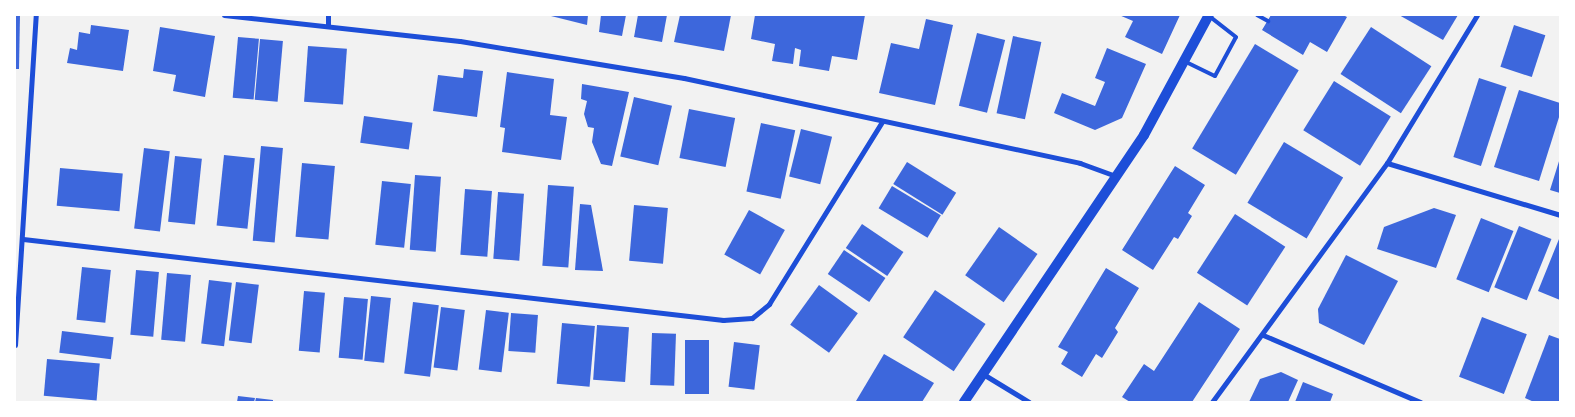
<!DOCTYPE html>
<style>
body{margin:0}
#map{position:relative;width:1575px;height:417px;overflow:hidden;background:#f2f2f2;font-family:Literata,serif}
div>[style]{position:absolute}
.building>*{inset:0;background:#3d67dc;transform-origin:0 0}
.service>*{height:4px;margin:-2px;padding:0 2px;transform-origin:2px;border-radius:2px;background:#1d4ed8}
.minor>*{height:5px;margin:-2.5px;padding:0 2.5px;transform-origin:2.5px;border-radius:2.5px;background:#1d4ed8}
.secondary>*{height:10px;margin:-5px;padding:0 5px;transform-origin:5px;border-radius:5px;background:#1d4ed8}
span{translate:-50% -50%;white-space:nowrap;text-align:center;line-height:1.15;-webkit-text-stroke:4px #fff;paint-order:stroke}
.frame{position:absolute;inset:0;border:16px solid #fff;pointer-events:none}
</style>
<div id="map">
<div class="building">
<div style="clip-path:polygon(15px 15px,20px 15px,19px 69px,15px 69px)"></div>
<div style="clip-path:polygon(547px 15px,588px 15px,587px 25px)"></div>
<div style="clip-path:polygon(601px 15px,626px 15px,622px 36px,599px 32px)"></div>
<div style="clip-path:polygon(638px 15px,667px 15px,662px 42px,634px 37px)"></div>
<div style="clip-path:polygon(680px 15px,731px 15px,724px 51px,674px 42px)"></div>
<div style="clip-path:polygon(755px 15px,865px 15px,857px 60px,832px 56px,829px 71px,799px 66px,801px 50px,795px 48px,793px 64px,772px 61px,775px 44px,751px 39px)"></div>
<div style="clip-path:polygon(1119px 15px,1180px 15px,1162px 54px,1125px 37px,1133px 21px)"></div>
<div style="clip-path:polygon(1271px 15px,1343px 15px,1347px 17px,1327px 52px,1310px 42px,1303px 55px,1262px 30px)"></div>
<div style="clip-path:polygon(1399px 15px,1458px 15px,1443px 40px)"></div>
<div style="clip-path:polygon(926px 19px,953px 25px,935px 105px,879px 93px,891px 43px,919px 49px)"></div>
<div style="clip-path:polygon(91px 25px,129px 30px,123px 71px,67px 63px,70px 48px,77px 50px,79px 32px,90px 34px)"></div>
<div style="left:1514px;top:25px;width:33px;height:44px;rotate:18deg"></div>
<div style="clip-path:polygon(160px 27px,215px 36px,205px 97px,173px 91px,176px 75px,153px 71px)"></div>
<div style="left:1371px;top:27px;width:72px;height:56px;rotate:33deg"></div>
<div style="left:977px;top:33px;width:29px;height:75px;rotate:14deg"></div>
<div style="left:1013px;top:36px;width:29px;height:79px;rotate:12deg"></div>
<div style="left:238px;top:37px;width:21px;height:61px;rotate:5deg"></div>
<div style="left:260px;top:39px;width:23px;height:61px;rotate:5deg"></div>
<div style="left:1255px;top:44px;width:51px;height:122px;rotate:31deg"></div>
<div style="left:308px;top:46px;width:39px;height:56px;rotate:4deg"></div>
<div style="clip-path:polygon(1107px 48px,1146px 64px,1122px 118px,1095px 130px,1054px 113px,1062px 93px,1095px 106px,1105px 82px,1095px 78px)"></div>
<div style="clip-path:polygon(464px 69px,483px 71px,477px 117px,433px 111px,438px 75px,463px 78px)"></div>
<div style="clip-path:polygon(507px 72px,554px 79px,550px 115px,567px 117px,561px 160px,502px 152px,505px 128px,500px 127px)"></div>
<div style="left:1479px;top:78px;width:29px;height:83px;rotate:18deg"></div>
<div style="left:1334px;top:81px;width:67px;height:58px;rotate:32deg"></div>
<div style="clip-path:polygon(582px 84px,629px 92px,612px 166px,601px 164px,592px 142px,594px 128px,588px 127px,584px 114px,587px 101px,581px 99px)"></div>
<div style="clip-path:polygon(1519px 90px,1560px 103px,1560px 114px,1539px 181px,1494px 167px)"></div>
<div style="left:634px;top:97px;width:39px;height:61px;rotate:13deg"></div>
<div style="left:689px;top:109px;width:47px;height:50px;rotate:11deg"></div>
<div style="left:364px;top:116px;width:49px;height:27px;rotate:8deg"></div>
<div style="left:761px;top:123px;width:35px;height:70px;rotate:12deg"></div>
<div style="left:801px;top:129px;width:32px;height:49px;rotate:14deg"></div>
<div style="left:1284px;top:142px;width:69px;height:71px;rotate:31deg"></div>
<div style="left:261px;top:146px;width:22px;height:95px;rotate:5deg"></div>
<div style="left:144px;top:148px;width:26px;height:81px;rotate:7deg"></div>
<div style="left:224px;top:155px;width:31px;height:71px;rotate:6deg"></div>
<div style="left:175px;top:156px;width:27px;height:66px;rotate:6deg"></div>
<div style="clip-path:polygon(1560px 158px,1560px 193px,1550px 190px)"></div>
<div style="left:907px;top:162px;width:58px;height:26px;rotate:32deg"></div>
<div style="left:302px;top:163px;width:33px;height:74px;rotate:5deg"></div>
<div style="clip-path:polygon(1175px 166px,1205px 185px,1188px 213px,1192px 216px,1178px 239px,1174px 237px,1153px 270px,1122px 250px)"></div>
<div style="left:60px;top:168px;width:63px;height:38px;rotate:5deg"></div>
<div style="left:415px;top:175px;width:26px;height:75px;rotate:4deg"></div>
<div style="left:382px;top:181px;width:29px;height:64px;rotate:6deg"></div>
<div style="left:548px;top:185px;width:26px;height:81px;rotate:4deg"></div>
<div style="left:892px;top:186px;width:57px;height:26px;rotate:31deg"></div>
<div style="left:465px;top:189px;width:27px;height:66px;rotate:4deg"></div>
<div style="left:498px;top:192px;width:26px;height:67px;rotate:4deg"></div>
<div style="clip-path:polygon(580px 204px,591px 205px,603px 271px,575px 270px)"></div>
<div style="left:634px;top:205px;width:34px;height:56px;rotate:5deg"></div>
<div style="clip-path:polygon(1434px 208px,1456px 215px,1436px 268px,1377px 249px,1384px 227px)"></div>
<div style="left:749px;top:210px;width:41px;height:51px;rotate:29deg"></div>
<div style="left:1235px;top:214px;width:60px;height:70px;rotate:33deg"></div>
<div style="left:1481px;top:218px;width:35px;height:66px;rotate:22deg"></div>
<div style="left:862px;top:224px;width:50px;height:29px;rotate:34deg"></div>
<div style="left:1519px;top:226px;width:35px;height:66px;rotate:22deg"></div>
<div style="left:999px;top:227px;width:47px;height:59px;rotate:35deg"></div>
<div style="clip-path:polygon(1559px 239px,1560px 240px,1560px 300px,1538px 291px)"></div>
<div style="left:844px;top:250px;width:50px;height:29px;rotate:34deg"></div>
<div style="clip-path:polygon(1346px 255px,1398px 281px,1364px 345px,1319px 323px,1318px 309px)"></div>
<div style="left:82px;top:267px;width:29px;height:53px;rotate:6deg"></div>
<div style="clip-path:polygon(1106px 268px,1139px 288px,1115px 328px,1118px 332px,1102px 358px,1096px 354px,1082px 377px,1061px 364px,1068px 352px,1058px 347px)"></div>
<div style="left:136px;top:270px;width:23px;height:65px;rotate:5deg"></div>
<div style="left:167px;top:273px;width:24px;height:67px;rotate:5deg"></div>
<div style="left:209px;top:280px;width:23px;height:64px;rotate:7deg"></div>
<div style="left:236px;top:282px;width:23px;height:59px;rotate:7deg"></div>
<div style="left:819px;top:285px;width:48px;height:49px;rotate:36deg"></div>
<div style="left:935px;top:290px;width:61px;height:57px;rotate:34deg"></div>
<div style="left:304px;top:291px;width:21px;height:60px;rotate:5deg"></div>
<div style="left:371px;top:296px;width:20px;height:65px;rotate:6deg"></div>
<div style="left:344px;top:297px;width:24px;height:61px;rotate:5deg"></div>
<div style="left:413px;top:302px;width:26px;height:72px;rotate:7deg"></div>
<div style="clip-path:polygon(1199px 302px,1240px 329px,1192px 402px,1130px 402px,1122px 397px,1144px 364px,1154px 371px)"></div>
<div style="left:441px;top:307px;width:24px;height:61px;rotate:7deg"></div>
<div style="left:486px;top:310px;width:23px;height:60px;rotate:7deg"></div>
<div style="left:511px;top:313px;width:27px;height:38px;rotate:4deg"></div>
<div style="left:1482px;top:317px;width:48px;height:64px;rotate:21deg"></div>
<div style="left:562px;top:323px;width:33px;height:61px;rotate:5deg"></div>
<div style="left:597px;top:325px;width:32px;height:55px;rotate:4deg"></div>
<div style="left:62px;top:331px;width:52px;height:22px;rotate:7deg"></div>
<div style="left:652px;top:333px;width:24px;height:52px;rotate:2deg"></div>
<div style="clip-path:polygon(1549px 335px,1560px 339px,1560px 402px,1534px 402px,1525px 398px)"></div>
<div style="left:685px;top:340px;width:24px;height:54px"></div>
<div style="left:734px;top:342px;width:26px;height:45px;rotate:7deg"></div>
<div style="clip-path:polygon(884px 354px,934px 383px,922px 402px,856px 401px)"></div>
<div style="left:47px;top:359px;width:53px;height:37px;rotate:5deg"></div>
<div style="clip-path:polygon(1281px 372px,1298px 380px,1288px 402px,1249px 402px,1260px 379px)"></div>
<div style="clip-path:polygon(1303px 382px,1333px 394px,1330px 402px,1295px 402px)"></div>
<div style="clip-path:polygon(238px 396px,255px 398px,254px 402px,237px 402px)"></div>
<div style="clip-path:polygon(256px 398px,273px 400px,273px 402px,255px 402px)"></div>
</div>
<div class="service">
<div style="left:1257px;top:15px;width:13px;rotate:29deg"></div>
<div style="left:1186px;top:62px;width:32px;rotate:26deg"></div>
<div style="left:1215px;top:76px;width:44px;rotate:-61.7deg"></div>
<div style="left:1236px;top:37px;width:34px;rotate:-142deg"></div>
</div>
<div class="minor">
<div style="left:224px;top:15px;width:237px;rotate:6.3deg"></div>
<div style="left:460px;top:41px;width:227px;rotate:9.4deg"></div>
<div style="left:684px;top:78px;width:405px;rotate:12.1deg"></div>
<div style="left:1080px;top:163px;width:38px;rotate:20deg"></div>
<div style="left:328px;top:26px;width:11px;rotate:-90deg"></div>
<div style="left:1387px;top:163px;width:181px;rotate:16.7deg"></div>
<div style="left:23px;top:239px;width:705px;rotate:6.6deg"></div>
<div style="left:723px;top:320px;width:29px;rotate:-4deg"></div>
<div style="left:752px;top:318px;width:22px;rotate:-39deg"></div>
<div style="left:769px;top:304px;width:214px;rotate:-58.2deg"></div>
<div style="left:1263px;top:335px;width:171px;rotate:23.1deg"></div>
<div style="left:15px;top:345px;width:331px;rotate:-86.4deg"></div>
<div style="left:983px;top:374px;width:54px;rotate:31.3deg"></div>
<div style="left:1212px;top:402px;width:296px;rotate:-53.8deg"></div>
<div style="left:1387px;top:163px;width:173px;rotate:-58.7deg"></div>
</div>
<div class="secondary">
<div style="left:964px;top:402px;width:322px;rotate:-56deg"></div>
<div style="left:1144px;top:135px;width:136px;rotate:-61.6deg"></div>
</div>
<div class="frame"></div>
</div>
